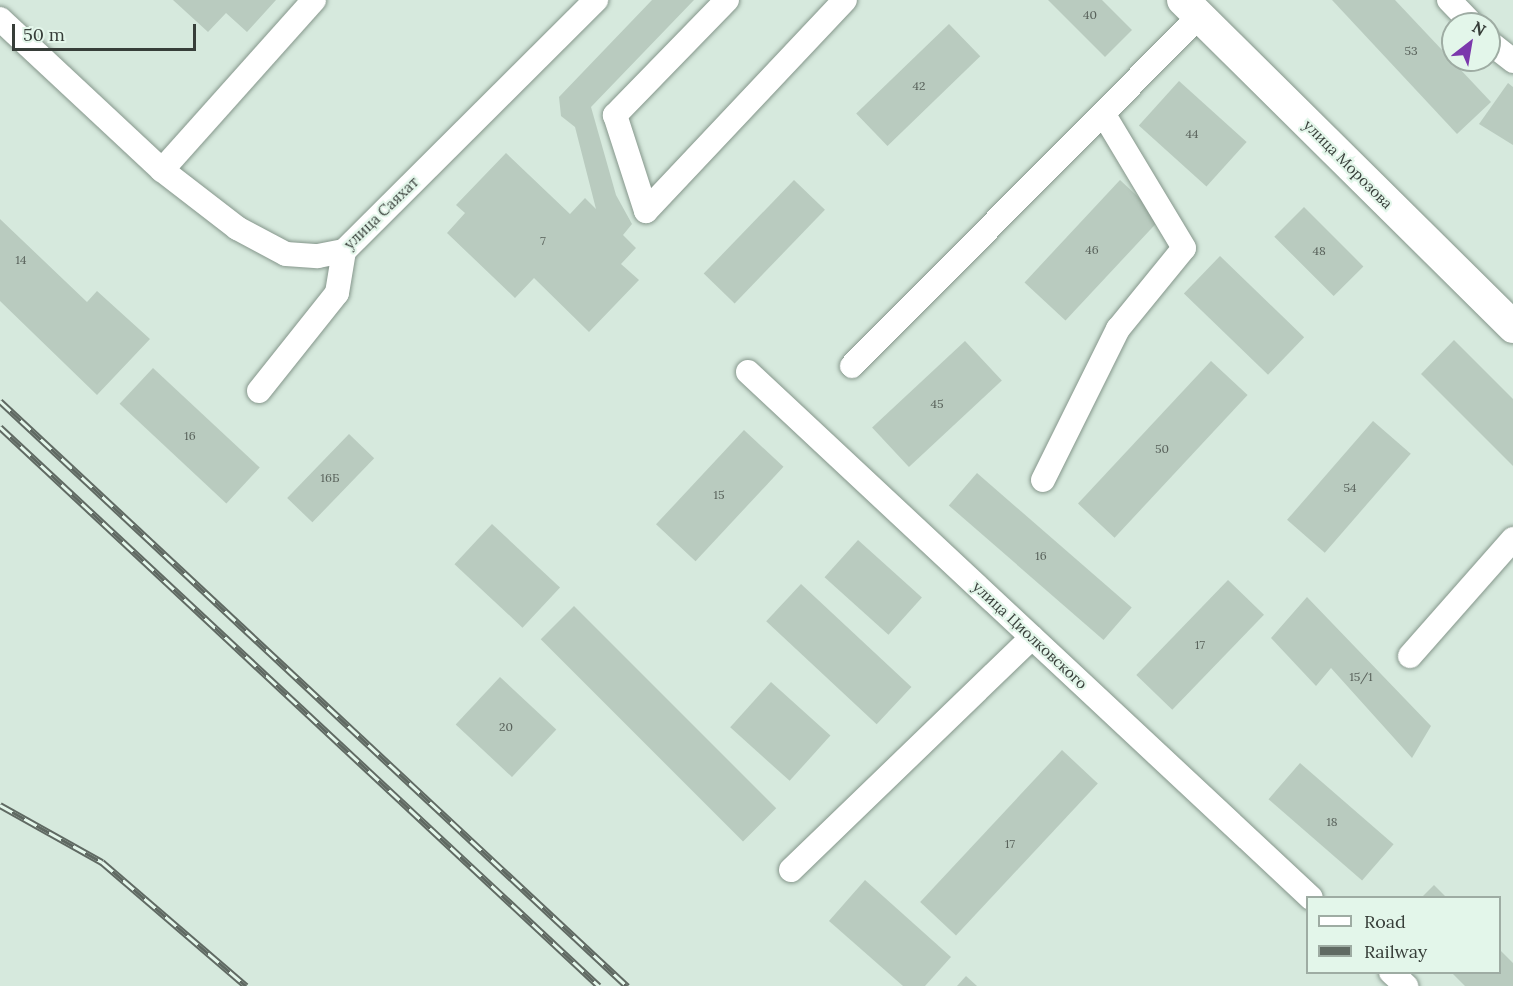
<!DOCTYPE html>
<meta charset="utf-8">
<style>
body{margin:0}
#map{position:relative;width:1513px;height:986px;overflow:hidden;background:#d6e9dd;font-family:Lora,serif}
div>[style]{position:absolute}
.building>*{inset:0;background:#b9cbbf;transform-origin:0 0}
.roads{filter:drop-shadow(0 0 2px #85968b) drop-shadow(0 0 2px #85968b)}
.minor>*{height:24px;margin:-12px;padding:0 12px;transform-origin:12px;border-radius:12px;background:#fff}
.major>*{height:32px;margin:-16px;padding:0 16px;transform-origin:16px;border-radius:16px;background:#fff}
.rail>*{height:7px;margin-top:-3.5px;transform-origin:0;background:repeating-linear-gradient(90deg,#e3f6ea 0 14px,#606a63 0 28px);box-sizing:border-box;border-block:2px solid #606a63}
span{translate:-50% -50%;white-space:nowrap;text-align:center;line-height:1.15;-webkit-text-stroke:4.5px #e3f6ea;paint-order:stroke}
.number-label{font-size:12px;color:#58615a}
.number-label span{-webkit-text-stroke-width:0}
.street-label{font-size:15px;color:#373e39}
.legend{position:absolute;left:1306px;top:896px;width:195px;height:78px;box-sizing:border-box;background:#e3f6ea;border:2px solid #9eaca3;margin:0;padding:8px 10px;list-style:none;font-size:18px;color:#373e39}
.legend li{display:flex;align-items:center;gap:12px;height:30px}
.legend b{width:30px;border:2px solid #9eaca3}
.north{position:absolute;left:1441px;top:12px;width:60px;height:60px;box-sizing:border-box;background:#e3f6ea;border:2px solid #9eaca3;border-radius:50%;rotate:31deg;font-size:16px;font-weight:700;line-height:24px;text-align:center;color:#373e39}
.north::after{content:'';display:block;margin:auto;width:21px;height:27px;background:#7b38ac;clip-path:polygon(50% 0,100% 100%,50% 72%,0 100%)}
.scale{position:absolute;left:12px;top:24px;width:184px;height:27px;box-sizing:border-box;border:3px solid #373e39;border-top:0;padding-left:8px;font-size:18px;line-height:21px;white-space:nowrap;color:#373e39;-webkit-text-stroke:4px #e3f6ea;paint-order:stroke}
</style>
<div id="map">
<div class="building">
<div style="clip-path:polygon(173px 0,276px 0,247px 32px,226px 13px,208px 32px)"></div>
<div style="clip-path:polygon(652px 0,694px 0,591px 107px,616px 195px,632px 224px,623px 235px,636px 248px,621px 264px,639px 280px,589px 332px,534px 278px,515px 298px,447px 233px,465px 213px,456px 205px,506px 153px,570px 214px,585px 198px,596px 209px,575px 127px,561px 116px,559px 97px)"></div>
<div style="clip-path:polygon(1048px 0,1102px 0,1132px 30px,1105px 57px)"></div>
<div style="clip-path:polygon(1332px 0,1395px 0,1491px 102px,1457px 134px)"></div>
<div style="left:949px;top:24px;width:45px;height:129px;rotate:46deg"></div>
<div style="left:1179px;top:81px;width:91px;height:60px;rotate:42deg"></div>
<div style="clip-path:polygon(1508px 83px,1513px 87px,1513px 145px,1479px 124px)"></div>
<div style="left:794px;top:180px;width:43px;height:130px;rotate:44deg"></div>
<div style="left:1120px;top:180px;width:56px;height:140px;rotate:43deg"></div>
<div style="left:1304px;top:207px;width:84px;height:42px;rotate:45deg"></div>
<div style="clip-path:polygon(0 219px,87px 302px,97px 291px,150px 339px,97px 395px,0 301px)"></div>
<div style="left:1220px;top:256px;width:117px;height:52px;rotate:44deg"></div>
<div style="clip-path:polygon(1454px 340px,1513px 399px,1513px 466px,1421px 374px)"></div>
<div style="left:965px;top:341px;width:54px;height:127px;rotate:47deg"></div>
<div style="left:1211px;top:361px;width:50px;height:195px;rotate:43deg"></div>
<div style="left:153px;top:368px;width:146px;height:49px;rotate:43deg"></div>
<div style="left:1373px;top:421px;width:50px;height:131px;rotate:41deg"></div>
<div style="left:744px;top:430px;width:54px;height:129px;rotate:43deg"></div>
<div style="left:349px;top:434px;width:35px;height:89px;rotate:44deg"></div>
<div style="left:977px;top:473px;width:205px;height:43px;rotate:41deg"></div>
<div style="left:492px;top:524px;width:93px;height:55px;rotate:43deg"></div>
<div style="left:858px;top:540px;width:86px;height:50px;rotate:42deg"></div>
<div style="left:1228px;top:580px;width:50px;height:132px;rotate:44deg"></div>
<div style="left:801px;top:584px;width:151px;height:51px;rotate:43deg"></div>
<div style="clip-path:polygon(1307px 597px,1431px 726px,1412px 758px,1331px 668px,1316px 686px,1271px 638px)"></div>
<div style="left:574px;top:606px;width:286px;height:47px;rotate:45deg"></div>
<div style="left:500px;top:677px;width:77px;height:65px;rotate:43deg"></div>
<div style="left:771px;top:682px;width:80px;height:61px;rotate:42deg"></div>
<div style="left:1062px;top:750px;width:49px;height:208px;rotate:43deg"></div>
<div style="left:1300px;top:763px;width:124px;height:48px;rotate:41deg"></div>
<div style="clip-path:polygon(865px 880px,951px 957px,925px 986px,903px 986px,829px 921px)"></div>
<div style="clip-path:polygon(1434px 885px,1447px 898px,1421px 898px)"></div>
<div style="clip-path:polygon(1500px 950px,1513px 963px,1513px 986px,1465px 986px,1451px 972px,1500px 972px)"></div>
<div style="clip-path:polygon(966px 976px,977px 986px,957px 986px)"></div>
</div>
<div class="roads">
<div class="minor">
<div style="left:727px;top:0;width:161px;rotate:134.2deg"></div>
<div style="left:615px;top:115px;width:101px;rotate:72.1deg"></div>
<div style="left:646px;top:211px;width:290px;rotate:-46.7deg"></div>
<div style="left:1449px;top:0;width:33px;rotate:46deg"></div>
<div style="left:0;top:19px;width:221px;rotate:43deg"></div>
<div style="left:162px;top:170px;width:95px;rotate:37.7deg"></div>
<div style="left:237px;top:228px;width:55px;rotate:28deg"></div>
<div style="left:286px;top:254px;width:32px;rotate:4deg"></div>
<div style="left:318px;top:256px;width:26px;rotate:-11deg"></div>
<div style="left:344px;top:251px;width:356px;rotate:-44.9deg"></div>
<div style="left:1489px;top:42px;width:31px;rotate:38deg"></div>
<div style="left:162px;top:170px;width:228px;rotate:-48.2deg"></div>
<div style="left:852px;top:366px;width:494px;rotate:-45.2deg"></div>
<div style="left:748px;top:372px;width:770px;rotate:43.05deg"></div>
<div style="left:259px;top:391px;width:125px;rotate:-51.5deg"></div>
<div style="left:337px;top:293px;width:43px;rotate:-80.5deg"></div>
<div style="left:1043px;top:480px;width:169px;rotate:-63.6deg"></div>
<div style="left:1118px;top:329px;width:104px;rotate:-50.8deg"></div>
<div style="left:1184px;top:248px;width:157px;rotate:-121deg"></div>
<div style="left:1410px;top:656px;width:156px;rotate:-48.6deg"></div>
<div style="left:791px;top:870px;width:335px;rotate:-44deg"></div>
<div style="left:1391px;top:972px;width:21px;rotate:43deg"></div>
</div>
<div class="major">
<div style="left:1183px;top:0;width:465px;rotate:44.7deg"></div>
</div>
</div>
<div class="rail">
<div style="left:0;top:401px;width:858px;rotate:43.02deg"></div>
<div style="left:0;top:427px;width:819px;rotate:43.02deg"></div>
<div style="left:0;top:805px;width:117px;rotate:29.2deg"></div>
<div style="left:102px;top:862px;width:190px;rotate:40.7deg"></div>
</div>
<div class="number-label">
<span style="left:1090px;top:15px">40</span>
<span style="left:1411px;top:51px">53</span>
<span style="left:919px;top:86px">42</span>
<span style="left:1192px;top:134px">44</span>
<span style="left:543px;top:241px">7</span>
<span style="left:1092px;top:250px">46</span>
<span style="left:1319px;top:251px">48</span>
<span style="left:21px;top:260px">14</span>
<span style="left:937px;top:404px">45</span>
<span style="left:190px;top:436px">16</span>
<span style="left:1162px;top:449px">50</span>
<span style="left:330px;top:478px">16Б</span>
<span style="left:1350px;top:488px">54</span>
<span style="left:719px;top:495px">15</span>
<span style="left:1041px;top:556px">16</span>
<span style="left:1200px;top:645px">17</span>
<span style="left:1361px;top:677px">15/1</span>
<span style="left:506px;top:727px">20</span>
<span style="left:1332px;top:822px">18</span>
<span style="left:1010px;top:844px">17</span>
</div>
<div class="street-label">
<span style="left:1348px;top:164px;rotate:45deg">улица Морозова</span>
<span style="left:381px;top:213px;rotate:-44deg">улица Саяхат</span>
<span style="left:1030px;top:635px;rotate:43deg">улица Циолковского</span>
</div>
<ul class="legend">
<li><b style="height:8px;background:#fff"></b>Road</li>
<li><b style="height:8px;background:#606a63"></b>Railway</li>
</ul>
<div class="north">N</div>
<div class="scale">50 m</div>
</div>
